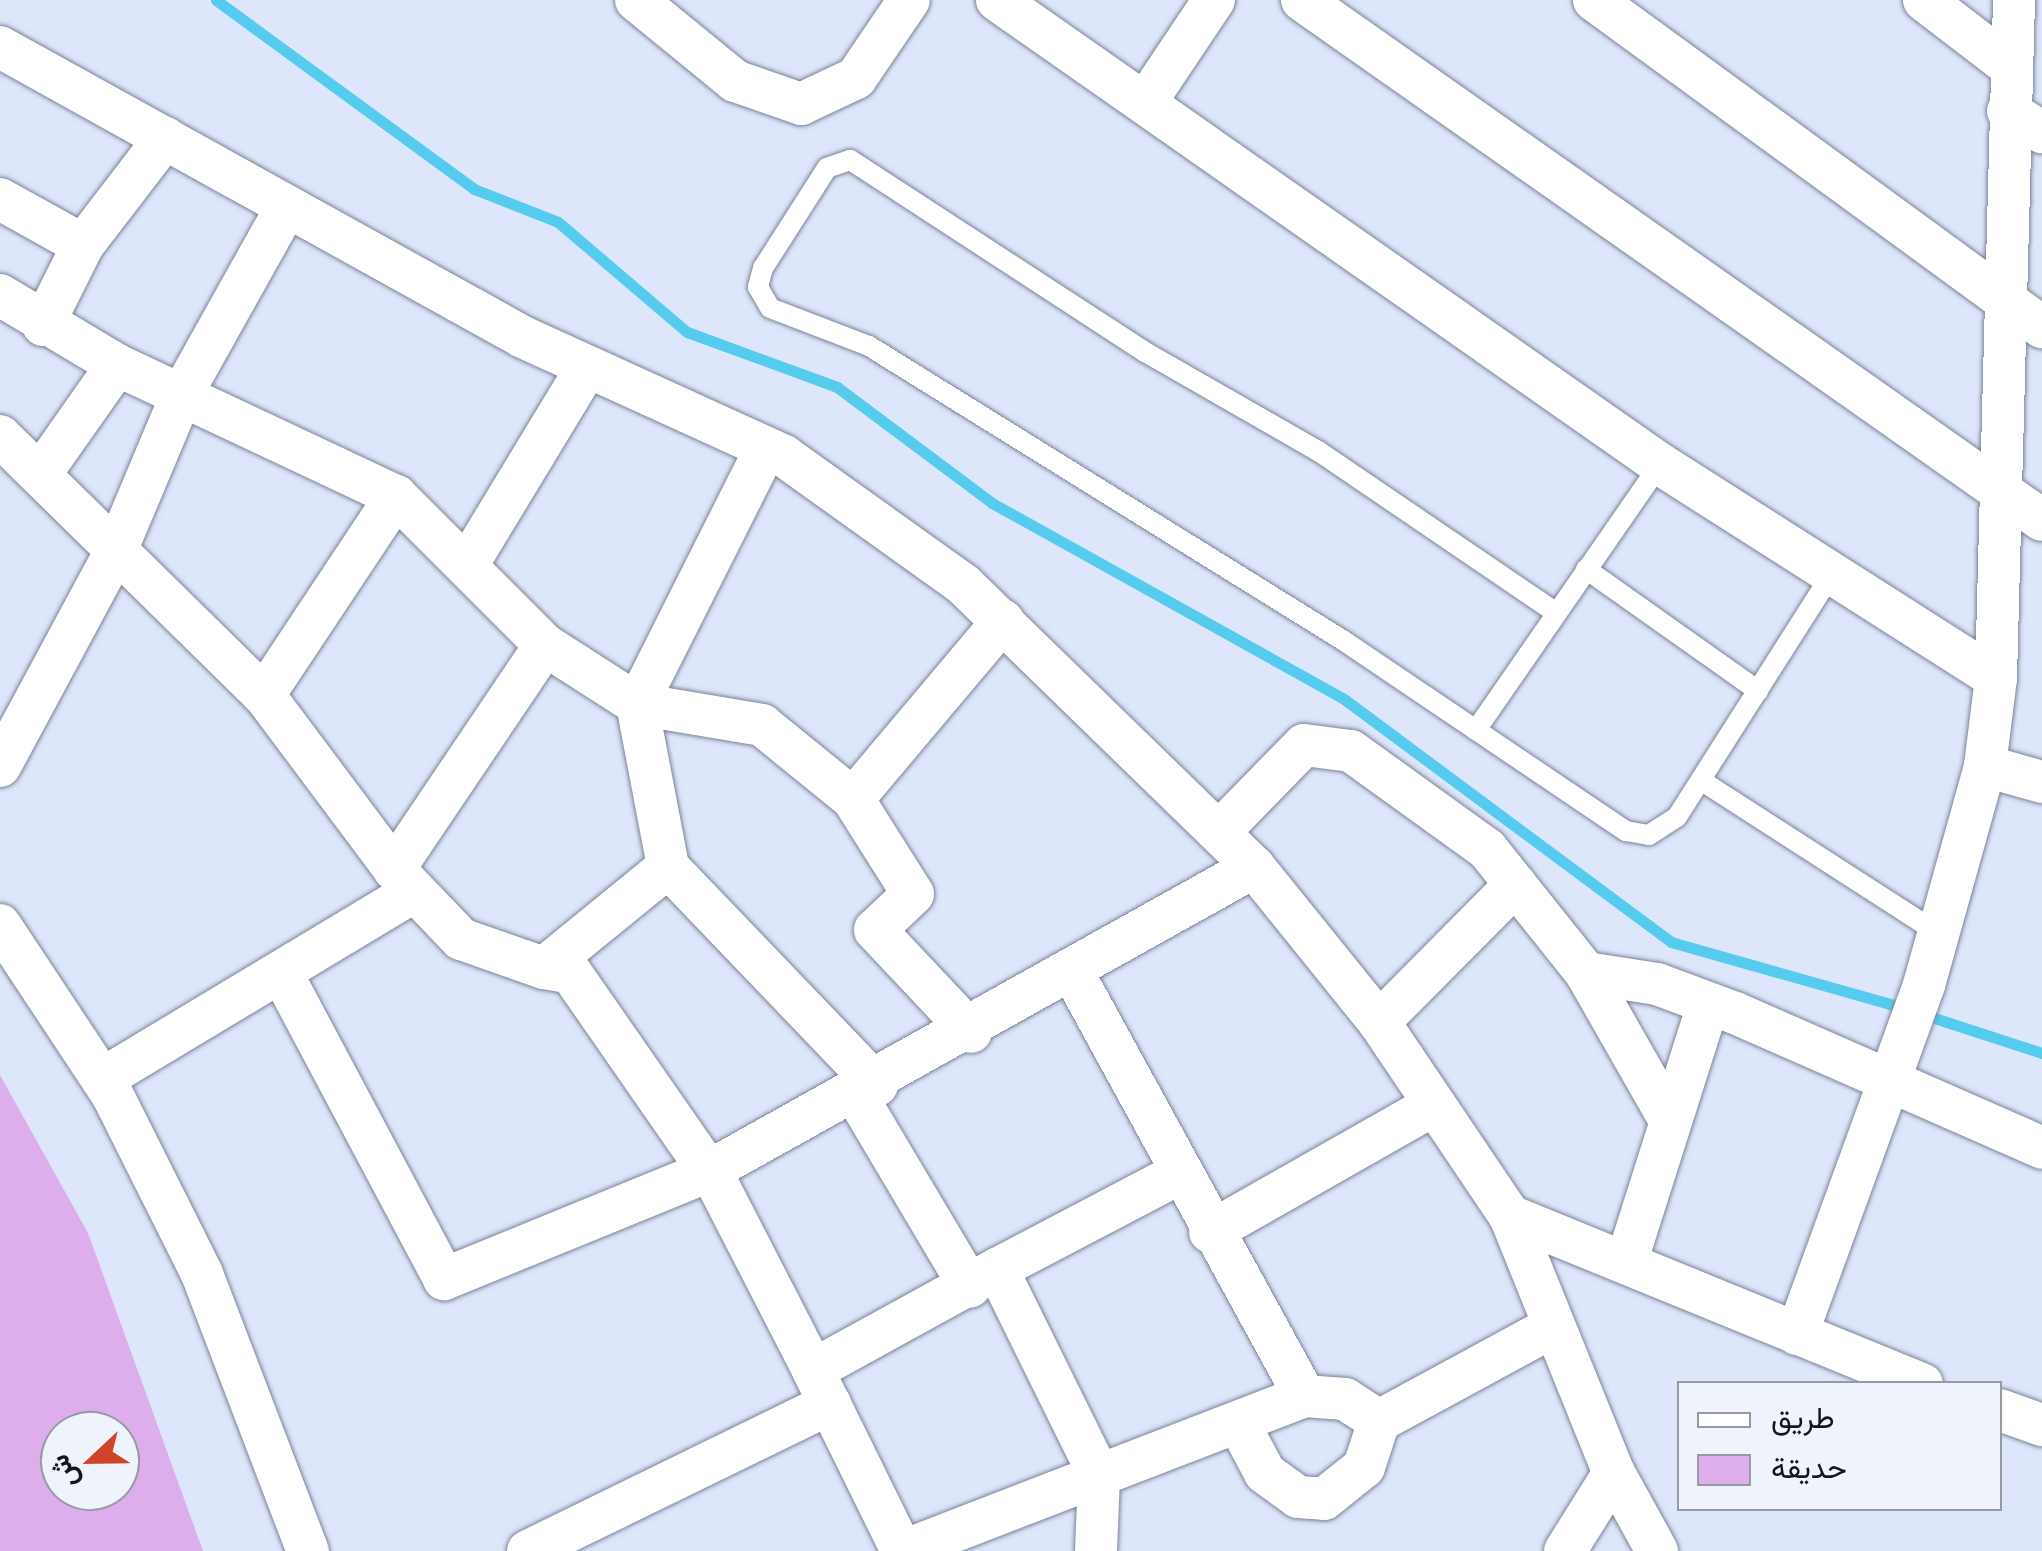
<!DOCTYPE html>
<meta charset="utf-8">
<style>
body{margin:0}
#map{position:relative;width:2042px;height:1551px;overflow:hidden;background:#dde6fb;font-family:Karla,Vazirmatn,sans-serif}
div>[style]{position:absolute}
.green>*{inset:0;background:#deaeec}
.stream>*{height:11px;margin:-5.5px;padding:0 5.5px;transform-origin:5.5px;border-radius:5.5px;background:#55cced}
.roads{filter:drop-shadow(0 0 2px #7c8397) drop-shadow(0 0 2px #7c8397)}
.lane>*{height:20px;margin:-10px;padding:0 10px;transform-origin:10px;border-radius:10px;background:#fff}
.street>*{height:42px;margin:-21px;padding:0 21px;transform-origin:21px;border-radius:21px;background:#fff}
span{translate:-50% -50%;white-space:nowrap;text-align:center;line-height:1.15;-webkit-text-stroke:10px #eff3fc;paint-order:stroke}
.legend{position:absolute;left:1677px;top:1381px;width:325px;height:130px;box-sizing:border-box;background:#eff3fc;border:2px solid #979aa2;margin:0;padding:12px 18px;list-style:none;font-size:30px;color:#12151c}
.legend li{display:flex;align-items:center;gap:20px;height:50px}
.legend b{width:50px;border:2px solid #979aa2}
.north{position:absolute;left:40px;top:1411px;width:100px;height:100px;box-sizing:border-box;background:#eff3fc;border:2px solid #979aa2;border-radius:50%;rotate:248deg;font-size:28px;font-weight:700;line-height:40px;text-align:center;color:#12151c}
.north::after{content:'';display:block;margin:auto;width:35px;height:45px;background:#cf442b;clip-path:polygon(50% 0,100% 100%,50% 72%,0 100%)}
</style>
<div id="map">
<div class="green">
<div style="clip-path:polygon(evenodd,0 1075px,88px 1233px,203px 1551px,0 1551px,0 1075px,60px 1431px,120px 1431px,120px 1491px,60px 1491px,60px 1431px)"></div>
</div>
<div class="stream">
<div style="left:216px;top:0;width:320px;rotate:36.2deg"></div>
<div style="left:474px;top:189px;width:90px;rotate:21.4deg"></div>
<div style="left:558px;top:222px;width:170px;rotate:40.5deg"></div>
<div style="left:687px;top:332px;width:160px;rotate:20.1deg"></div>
<div style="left:837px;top:387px;width:194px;rotate:36.8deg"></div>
<div style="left:992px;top:503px;width:403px;rotate:29.1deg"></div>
<div style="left:1344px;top:699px;width:407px;rotate:36.6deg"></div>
<div style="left:1671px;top:942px;width:242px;rotate:15.8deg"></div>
<div style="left:1922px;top:1014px;width:126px;rotate:18deg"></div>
</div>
<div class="roads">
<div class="lane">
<div style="left:1586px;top:569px;width:211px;rotate:35.3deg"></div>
<div style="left:1555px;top:612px;width:287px;rotate:-145.8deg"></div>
<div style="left:1318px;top:451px;width:199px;rotate:-150.2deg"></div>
<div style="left:1145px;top:352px;width:352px;rotate:-146.9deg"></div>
<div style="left:850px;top:160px;width:24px;rotate:161deg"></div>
<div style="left:827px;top:168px;width:119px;rotate:122.6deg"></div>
<div style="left:763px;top:268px;width:20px;rotate:105deg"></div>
<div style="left:758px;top:287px;width:24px;rotate:60deg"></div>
<div style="left:770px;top:308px;width:106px;rotate:21deg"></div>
<div style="left:869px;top:346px;width:559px;rotate:31.84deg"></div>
<div style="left:1344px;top:641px;width:340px;rotate:34deg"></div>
<div style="left:1626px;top:831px;width:23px;rotate:10deg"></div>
<div style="left:1649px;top:835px;width:33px;rotate:-33deg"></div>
<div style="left:1677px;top:817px;width:288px;rotate:-57.5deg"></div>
<div style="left:1476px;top:730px;width:323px;rotate:-55.3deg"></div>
<div style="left:1702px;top:781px;width:281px;rotate:32.8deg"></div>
</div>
<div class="street">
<div style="left:636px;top:0;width:128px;rotate:39.3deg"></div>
<div style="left:735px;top:81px;width:70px;rotate:19.2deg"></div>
<div style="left:801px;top:104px;width:61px;rotate:-25.3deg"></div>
<div style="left:856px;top:78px;width:94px;rotate:-55.8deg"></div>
<div style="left:997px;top:0;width:809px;rotate:34.99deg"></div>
<div style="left:1660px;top:464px;width:398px;rotate:32.5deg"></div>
<div style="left:1302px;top:0;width:904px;rotate:35.1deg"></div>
<div style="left:1594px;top:0;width:555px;rotate:36.13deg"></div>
<div style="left:1924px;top:0;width:108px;rotate:37.5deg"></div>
<div style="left:0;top:47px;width:598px;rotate:29.01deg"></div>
<div style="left:523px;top:337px;width:287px;rotate:24.5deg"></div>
<div style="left:784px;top:456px;width:220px;rotate:35.6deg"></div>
<div style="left:963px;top:584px;width:406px;rotate:44.2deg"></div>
<div style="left:1254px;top:867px;width:199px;rotate:51.1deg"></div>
<div style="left:1379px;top:1022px;width:234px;rotate:56deg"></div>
<div style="left:1510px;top:1216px;width:277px;rotate:68deg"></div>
<div style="left:1614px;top:1473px;width:89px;rotate:61.1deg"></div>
<div style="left:1145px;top:103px;width:124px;rotate:-56.2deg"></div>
<div style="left:2008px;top:111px;width:40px;rotate:32deg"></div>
<div style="left:0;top:199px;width:95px;rotate:29deg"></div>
<div style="left:0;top:295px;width:136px;rotate:30.9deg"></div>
<div style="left:117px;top:365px;width:308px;rotate:25.2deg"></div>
<div style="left:396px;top:496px;width:211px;rotate:45deg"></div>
<div style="left:545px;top:645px;width:109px;rotate:32.7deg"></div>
<div style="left:637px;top:704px;width:127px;rotate:9.5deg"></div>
<div style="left:762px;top:725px;width:117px;rotate:39.1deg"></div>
<div style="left:853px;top:799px;width:112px;rotate:57.7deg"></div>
<div style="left:913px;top:894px;width:52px;rotate:136.5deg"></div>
<div style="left:875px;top:930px;width:140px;rotate:46.7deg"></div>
<div style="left:43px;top:325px;width:89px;rotate:-63.4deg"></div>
<div style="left:83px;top:245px;width:135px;rotate:-52.5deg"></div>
<div style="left:0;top:436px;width:370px;rotate:44.5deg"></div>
<div style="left:264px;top:695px;width:217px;rotate:53.2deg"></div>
<div style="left:394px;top:869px;width:97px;rotate:46.3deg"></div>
<div style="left:461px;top:939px;width:88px;rotate:19.3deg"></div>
<div style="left:544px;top:968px;width:160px;rotate:-39.2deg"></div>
<div style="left:766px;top:448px;width:287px;rotate:116.7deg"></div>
<div style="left:637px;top:704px;width:166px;rotate:79.2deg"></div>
<div style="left:668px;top:867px;width:302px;rotate:46.2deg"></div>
<div style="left:44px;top:469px;width:127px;rotate:-54.9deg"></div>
<div style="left:469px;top:562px;width:228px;rotate:-58.8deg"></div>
<div style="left:264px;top:695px;width:239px;rotate:-56.4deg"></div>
<div style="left:0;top:766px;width:244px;rotate:-61.7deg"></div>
<div style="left:116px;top:551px;width:170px;rotate:-67.2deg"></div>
<div style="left:182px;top:394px;width:215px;rotate:-60.8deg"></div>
<div style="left:1985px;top:766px;width:59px;rotate:15.7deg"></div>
<div style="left:853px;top:799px;width:233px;rotate:-49.9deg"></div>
<div style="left:1220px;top:831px;width:120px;rotate:-45.7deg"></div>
<div style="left:1304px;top:745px;width:47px;rotate:7.3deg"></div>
<div style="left:1351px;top:751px;width:168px;rotate:35.8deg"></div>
<div style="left:1487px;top:849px;width:159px;rotate:51.4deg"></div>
<div style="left:1586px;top:973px;width:72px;rotate:8.8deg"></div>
<div style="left:1657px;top:984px;width:83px;rotate:20.4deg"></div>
<div style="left:1735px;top:1013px;width:335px;rotate:23.7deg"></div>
<div style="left:394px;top:869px;width:270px;rotate:-56deg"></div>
<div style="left:0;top:925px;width:203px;rotate:56.5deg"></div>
<div style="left:112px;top:1094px;width:201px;rotate:63.4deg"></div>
<div style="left:202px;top:1274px;width:297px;rotate:69.1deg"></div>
<div style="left:544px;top:968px;width:27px;rotate:10deg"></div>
<div style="left:571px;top:973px;width:256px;rotate:55.2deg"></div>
<div style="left:717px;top:1183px;width:210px;rotate:62.8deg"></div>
<div style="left:281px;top:972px;width:348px;rotate:62deg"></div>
<div style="left:444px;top:1279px;width:286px;rotate:-22.2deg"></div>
<div style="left:709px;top:1171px;width:624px;rotate:-29.15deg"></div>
<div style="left:1073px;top:973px;width:482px;rotate:61.3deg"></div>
<div style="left:1305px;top:1396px;width:40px;rotate:4.3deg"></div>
<div style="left:1345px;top:1399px;width:40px;rotate:32.9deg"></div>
<div style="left:1379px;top:1421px;width:197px;rotate:-28.5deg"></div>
<div style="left:1586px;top:973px;width:169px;rotate:60.3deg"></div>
<div style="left:1379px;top:1022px;width:194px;rotate:-45.2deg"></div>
<div style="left:102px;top:1079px;width:365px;rotate:-31deg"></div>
<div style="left:856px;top:1095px;width:223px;rotate:59.3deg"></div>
<div style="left:1510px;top:1216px;width:445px;rotate:22.2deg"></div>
<div style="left:1210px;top:1232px;width:257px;rotate:-29.6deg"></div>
<div style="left:1627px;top:1260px;width:268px;rotate:-72.4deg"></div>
<div style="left:1797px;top:1334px;width:371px;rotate:-70deg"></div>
<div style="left:1924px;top:985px;width:227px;rotate:-74.4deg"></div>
<div style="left:1985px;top:766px;width:89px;rotate:-82.9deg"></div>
<div style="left:1996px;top:678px;width:678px;rotate:-88.48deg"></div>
<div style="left:2000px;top:1410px;width:45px;rotate:19.7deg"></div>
<div style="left:1239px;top:1424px;width:55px;rotate:62deg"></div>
<div style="left:1265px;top:1473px;width:41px;rotate:36deg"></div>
<div style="left:1298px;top:1497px;width:26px;rotate:4deg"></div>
<div style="left:1324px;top:1499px;width:51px;rotate:-38.7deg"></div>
<div style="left:1364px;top:1467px;width:48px;rotate:-71.9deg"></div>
<div style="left:901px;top:1549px;width:199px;rotate:-116.2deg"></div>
<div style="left:813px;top:1370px;width:210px;rotate:-28.8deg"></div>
<div style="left:528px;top:1551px;width:336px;rotate:-26deg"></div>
<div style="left:903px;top:1551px;width:431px;rotate:-21.1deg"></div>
<div style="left:1096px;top:1551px;width:76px;rotate:-87.7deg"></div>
<div style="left:1099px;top:1475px;width:230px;rotate:-116.3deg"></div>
<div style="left:997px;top:1269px;width:202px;rotate:-27.7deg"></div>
<div style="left:1565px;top:1551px;width:92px;rotate:-57.9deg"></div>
</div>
</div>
<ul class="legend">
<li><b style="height:12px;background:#fff"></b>طريق</li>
<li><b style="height:28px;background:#deaeec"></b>حديقة</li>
</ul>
<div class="north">ش</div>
</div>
